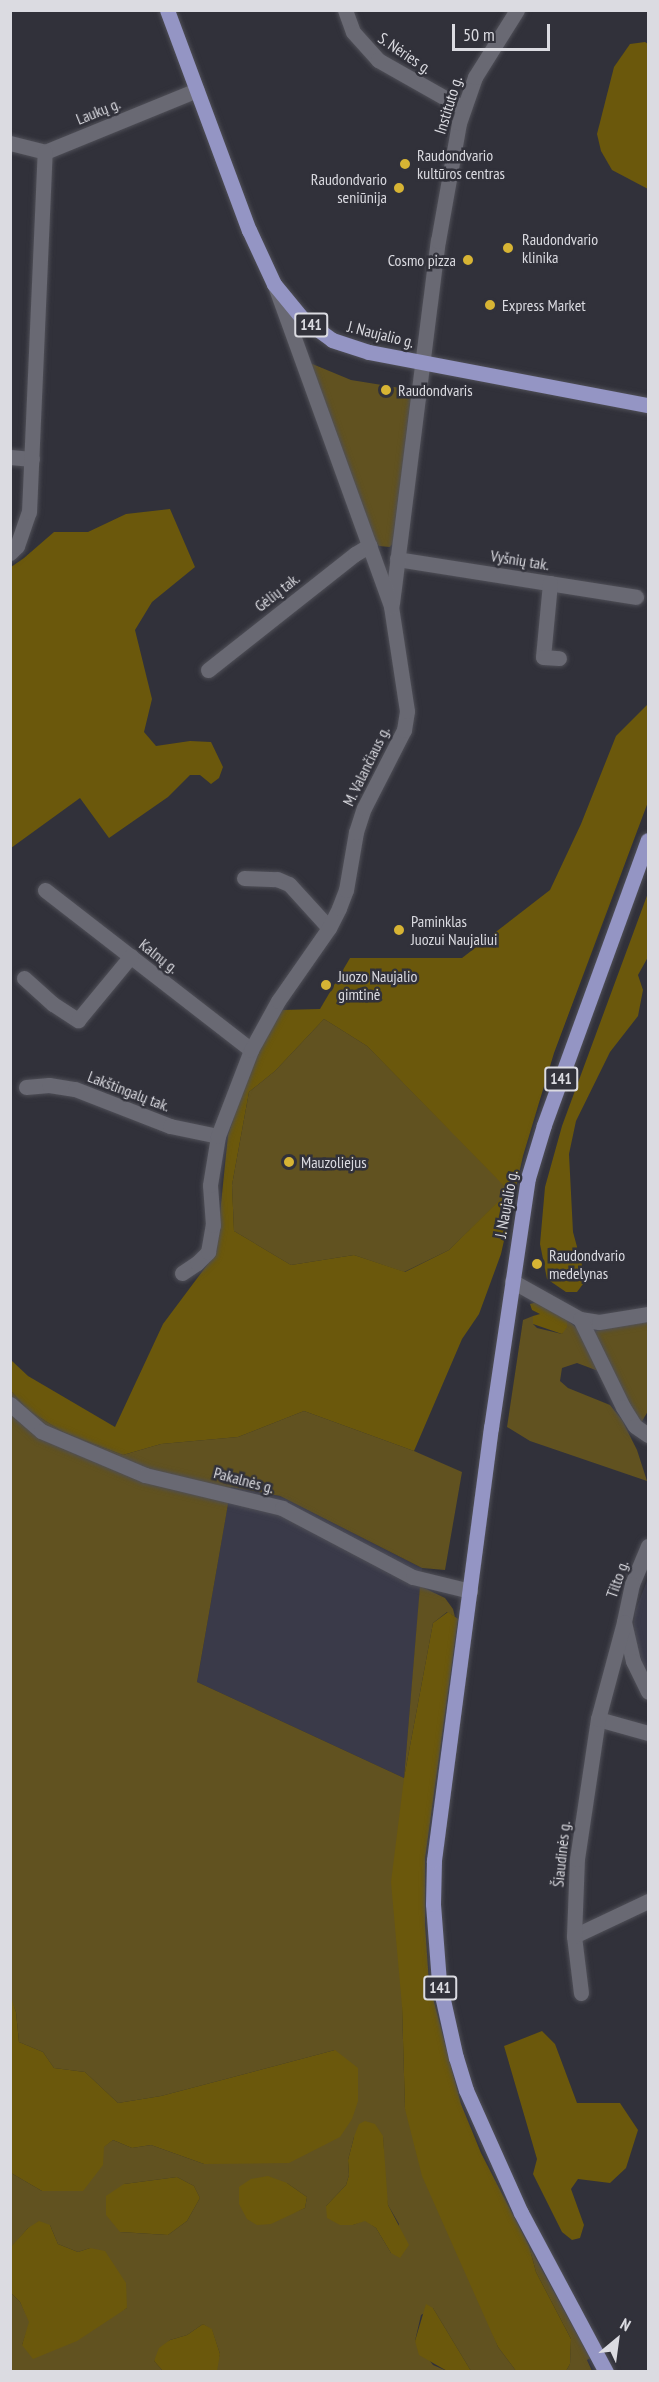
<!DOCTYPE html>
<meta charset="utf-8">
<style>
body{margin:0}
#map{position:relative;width:659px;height:2382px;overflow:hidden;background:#31313a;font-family:"PT Sans Narrow",sans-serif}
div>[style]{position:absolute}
.built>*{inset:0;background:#3a3a49}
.green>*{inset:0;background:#615220}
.forest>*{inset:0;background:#6b580c}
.roads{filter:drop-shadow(0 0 2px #4f4f57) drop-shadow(0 0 2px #4f4f57)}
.minor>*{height:15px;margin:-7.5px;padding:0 7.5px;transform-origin:7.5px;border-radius:7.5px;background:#696973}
.major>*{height:15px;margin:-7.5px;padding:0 7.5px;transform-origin:7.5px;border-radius:7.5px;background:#9495c4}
.dots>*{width:16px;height:16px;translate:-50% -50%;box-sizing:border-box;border:3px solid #31313a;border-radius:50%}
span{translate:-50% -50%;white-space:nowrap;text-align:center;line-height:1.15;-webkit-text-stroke:5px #31313a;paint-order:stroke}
.shield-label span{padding:2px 4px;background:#31313a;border:2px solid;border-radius:4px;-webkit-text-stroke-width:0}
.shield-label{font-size:15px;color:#dbdbe1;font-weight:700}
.street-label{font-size:16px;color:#dbdbe1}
.poi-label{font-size:16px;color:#dbdbe1}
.left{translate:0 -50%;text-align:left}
.right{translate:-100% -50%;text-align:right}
.frame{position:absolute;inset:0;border:12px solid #dbdbe1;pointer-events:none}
.north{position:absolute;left:587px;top:2310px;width:60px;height:60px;-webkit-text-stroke:4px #31313a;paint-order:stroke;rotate:29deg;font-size:16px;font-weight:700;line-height:24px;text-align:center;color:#dbdbe1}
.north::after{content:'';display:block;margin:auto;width:21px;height:27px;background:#dbdbe1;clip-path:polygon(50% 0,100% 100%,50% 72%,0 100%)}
.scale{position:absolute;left:452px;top:24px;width:98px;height:27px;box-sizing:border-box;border:3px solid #dbdbe1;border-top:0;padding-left:8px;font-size:18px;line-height:21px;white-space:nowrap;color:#dbdbe1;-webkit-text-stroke:4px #31313a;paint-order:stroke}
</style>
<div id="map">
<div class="built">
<div style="clip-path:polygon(231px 1486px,280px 1496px,422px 1568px,404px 1778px,197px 1682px)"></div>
<div style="clip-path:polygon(648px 1578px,648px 1682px,633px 1632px,635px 1612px)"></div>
</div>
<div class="green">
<div style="clip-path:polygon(310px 363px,351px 380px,413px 390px,393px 543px,390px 547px,379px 546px,371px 536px)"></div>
<div style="clip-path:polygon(324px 1019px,367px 1046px,510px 1191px,449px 1250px,404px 1272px,354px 1255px,291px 1265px,234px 1231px,232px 1185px,249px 1092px,275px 1071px)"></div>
<div style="clip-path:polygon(533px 1316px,533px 1324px,537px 1328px,562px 1334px,567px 1320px,578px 1329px,601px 1372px,577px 1363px,562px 1368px,560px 1381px,568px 1388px,610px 1405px,622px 1420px,637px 1450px,647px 1481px,530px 1441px,507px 1427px,523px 1320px)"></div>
<div style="clip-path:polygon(641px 1320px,648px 1321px,648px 1411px,641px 1423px,632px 1413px,592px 1332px)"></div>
<div style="clip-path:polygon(evenodd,11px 1391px,28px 1410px,63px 1432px,123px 1455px,161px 1444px,238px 1437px,304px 1411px,414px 1451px,462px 1472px,445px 1570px,422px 1568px,280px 1496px,231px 1487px,197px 1682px,404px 1778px,420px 1586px,445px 1598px,453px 1609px,455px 1617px,447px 1612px,433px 1623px,404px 1778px,402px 2006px,405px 2108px,498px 2347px,516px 2371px,471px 2371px,433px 2308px,421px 2315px,415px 2341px,433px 2365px,447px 2371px,215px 2371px,220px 2354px,212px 2330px,203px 2324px,187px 2335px,170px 2340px,154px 2361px,163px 2371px,11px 2371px,11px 2293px,20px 2302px,30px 2322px,22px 2345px,108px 2318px,127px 2308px,90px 2248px,78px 2252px,58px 2244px,50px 2225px,28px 2228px,11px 2248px,11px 2173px,42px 2191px,113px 2140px,132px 2148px,151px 2145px,204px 2164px,335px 2050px,161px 2096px,118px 2103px,85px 2072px,54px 2068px,43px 2052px,19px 2042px,16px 2012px,10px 1997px,11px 1391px,383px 2136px,385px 2189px,388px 2205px,399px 2224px,391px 2253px,376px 2228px,365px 2220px,353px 2225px,326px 2206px,346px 2185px,349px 2175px,348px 2160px,354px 2137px,383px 2136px,11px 1391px,177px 2177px,194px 2186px,200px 2198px,187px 2221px,168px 2235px,120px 2232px,124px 2184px,177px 2177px,11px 1391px,287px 2183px,307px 2197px,305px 2208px,290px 2214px,287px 2183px)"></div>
<div style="clip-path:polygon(529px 2246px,590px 2358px,587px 2360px,592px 2371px,566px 2371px,570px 2364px,571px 2339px,536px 2272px)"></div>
</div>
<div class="forest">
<div style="clip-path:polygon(645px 42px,648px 44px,648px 189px,612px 170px,601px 151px,597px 134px,614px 67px,630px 44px)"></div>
<div style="clip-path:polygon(170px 509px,195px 567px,152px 602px,135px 630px,152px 699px,144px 732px,156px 746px,190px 741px,211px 742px,223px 767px,219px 778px,211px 784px,200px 775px,190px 775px,168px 797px,109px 838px,80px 798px,11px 848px,11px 567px,24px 558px,54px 532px,88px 532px,126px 514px)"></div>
<div style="clip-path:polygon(evenodd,648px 704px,648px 802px,554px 1053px,523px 1156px,501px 1254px,479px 1314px,462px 1339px,414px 1451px,304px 1411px,238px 1437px,161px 1444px,123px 1455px,63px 1432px,28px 1410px,11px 1391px,11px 1360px,28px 1376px,115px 1427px,163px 1324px,216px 1253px,228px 1135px,252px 1061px,282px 1010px,320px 1009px,350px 958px,462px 958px,550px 890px,581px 824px,616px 736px,648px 704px,324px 1019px,367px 1046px,509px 1191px,449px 1250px,405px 1272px,354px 1255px,291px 1265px,234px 1231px,232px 1185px,249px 1092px,275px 1071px,324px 1019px)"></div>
<div style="clip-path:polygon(648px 893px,648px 957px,638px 975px,643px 990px,638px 1016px,610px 1052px,576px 1121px,569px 1154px,573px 1232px,586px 1280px,577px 1292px,566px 1292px,547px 1279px,540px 1244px,545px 1187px,562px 1126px)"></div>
<div style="clip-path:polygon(537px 1302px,567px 1320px,567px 1327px,562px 1334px,533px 1324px,533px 1316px,540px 1314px,532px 1310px,530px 1304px)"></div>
<div style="clip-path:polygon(448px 1612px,458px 1619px,425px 1859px,425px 1924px,429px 1983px,461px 2104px,481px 2153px,529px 2246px,536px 2272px,571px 2339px,570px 2364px,566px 2371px,516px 2371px,498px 2347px,422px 2176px,405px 2109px,402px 2006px,391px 1882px,404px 1778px,433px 1623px)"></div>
<div style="clip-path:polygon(11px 1997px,16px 2012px,19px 2042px,43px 2052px,54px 2068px,85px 2072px,118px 2103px,161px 2096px,335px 2050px,358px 2068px,358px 2101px,352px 2119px,340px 2137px,289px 2163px,204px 2164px,151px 2145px,132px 2148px,113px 2140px,104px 2147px,103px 2165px,83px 2191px,42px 2191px,11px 2173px)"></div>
<div style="clip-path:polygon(542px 2031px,555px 2044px,577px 2103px,620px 2103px,638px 2130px,626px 2168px,610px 2183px,578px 2179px,571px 2189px,584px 2225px,580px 2238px,572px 2240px,562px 2232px,533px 2174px,537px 2159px,504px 2046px)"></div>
<div style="clip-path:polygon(365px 2121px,375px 2124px,383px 2136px,388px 2205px,409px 2245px,400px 2258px,391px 2253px,376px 2228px,365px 2221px,353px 2225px,340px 2225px,327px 2218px,326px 2206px,346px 2185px,349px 2175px,348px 2160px,354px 2137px,359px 2124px)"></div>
<div style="clip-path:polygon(268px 2176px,287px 2183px,307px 2197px,305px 2208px,271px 2224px,257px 2225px,247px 2219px,239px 2204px,239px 2187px,251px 2179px)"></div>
<div style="clip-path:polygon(177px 2177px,194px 2186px,200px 2198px,187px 2221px,168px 2235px,120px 2232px,106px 2215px,106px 2196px,124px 2184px)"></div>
<div style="clip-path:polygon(39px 2221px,50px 2225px,58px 2244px,78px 2252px,90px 2248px,105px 2251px,126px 2283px,127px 2308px,77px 2341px,33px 2359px,22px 2345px,29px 2322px,20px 2302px,11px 2293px,10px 2248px,28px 2228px)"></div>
<div style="clip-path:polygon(426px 2304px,433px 2308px,471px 2371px,447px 2371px,419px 2355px,415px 2341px)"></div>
<div style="clip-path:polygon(203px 2324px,212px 2329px,220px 2354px,217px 2371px,163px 2371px,154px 2361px,159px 2348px,170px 2340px,187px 2335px)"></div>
</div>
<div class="roads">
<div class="minor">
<div style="left:345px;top:10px;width:23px;rotate:70deg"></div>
<div style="left:353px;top:32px;width:38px;rotate:48deg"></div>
<div style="left:378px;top:60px;width:98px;rotate:29.5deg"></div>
<div style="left:10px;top:143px;width:36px;rotate:14deg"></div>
<div style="left:45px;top:152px;width:164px;rotate:-22.2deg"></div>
<div style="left:10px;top:457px;width:22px;rotate:5deg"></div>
<div style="left:10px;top:553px;width:10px;rotate:-45deg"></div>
<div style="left:17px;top:546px;width:36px;rotate:-71deg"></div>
<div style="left:29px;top:512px;width:360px;rotate:-87.5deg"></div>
<div style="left:397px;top:559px;width:242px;rotate:9deg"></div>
<div style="left:550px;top:583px;width:74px;rotate:95.4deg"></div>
<div style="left:543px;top:657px;width:16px;rotate:4deg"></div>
<div style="left:392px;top:603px;width:365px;rotate:-82.8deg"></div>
<div style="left:438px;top:241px;width:120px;rotate:-79.9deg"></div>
<div style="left:459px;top:123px;width:49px;rotate:-70.8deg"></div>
<div style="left:475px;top:77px;width:79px;rotate:-57.9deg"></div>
<div style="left:208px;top:670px;width:187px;rotate:-38.3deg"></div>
<div style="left:355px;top:554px;width:17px;rotate:-31deg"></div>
<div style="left:244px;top:878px;width:33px;rotate:2deg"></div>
<div style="left:277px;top:879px;width:13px;rotate:23deg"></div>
<div style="left:289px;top:884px;width:59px;rotate:47.7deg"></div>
<div style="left:45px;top:890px;width:261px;rotate:37.8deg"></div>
<div style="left:24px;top:978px;width:39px;rotate:42deg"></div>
<div style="left:53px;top:1004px;width:30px;rotate:33deg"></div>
<div style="left:78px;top:1020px;width:83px;rotate:-50.4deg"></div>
<div style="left:26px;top:1087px;width:23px;rotate:-5deg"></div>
<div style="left:49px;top:1085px;width:26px;rotate:9deg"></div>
<div style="left:75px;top:1089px;width:102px;rotate:21.3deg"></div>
<div style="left:170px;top:1126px;width:49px;rotate:11.8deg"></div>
<div style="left:182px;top:1273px;width:18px;rotate:-34deg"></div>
<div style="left:197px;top:1263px;width:16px;rotate:-45deg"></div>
<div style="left:208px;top:1252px;width:27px;rotate:-80deg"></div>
<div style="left:213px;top:1225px;width:40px;rotate:-94.3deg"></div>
<div style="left:210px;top:1185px;width:50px;rotate:-80.7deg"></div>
<div style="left:218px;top:1136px;width:92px;rotate:-69deg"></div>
<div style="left:251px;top:1050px;width:56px;rotate:-61.1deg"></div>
<div style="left:278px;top:1001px;width:89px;rotate:-55.1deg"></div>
<div style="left:329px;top:928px;width:22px;rotate:-63deg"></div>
<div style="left:339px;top:908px;width:19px;rotate:-69deg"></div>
<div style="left:346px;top:890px;width:59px;rotate:-80.2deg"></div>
<div style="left:356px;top:832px;width:25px;rotate:-72deg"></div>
<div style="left:364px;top:808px;width:88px;rotate:-62.9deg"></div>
<div style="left:404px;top:730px;width:19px;rotate:-81deg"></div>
<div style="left:407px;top:711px;width:106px;rotate:-98.7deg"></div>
<div style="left:391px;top:606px;width:338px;rotate:-109.9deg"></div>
<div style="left:512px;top:1281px;width:78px;rotate:29.2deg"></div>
<div style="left:580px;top:1319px;width:19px;rotate:9deg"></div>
<div style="left:599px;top:1322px;width:50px;rotate:-9.3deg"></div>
<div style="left:580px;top:1319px;width:98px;rotate:64deg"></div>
<div style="left:623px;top:1407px;width:22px;rotate:58deg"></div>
<div style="left:635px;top:1426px;width:16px;rotate:35deg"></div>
<div style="left:10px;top:1404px;width:41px;rotate:41.1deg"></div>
<div style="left:41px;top:1431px;width:113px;rotate:22.9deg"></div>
<div style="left:145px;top:1475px;width:141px;rotate:13.5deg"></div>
<div style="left:282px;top:1508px;width:148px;rotate:27.8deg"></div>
<div style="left:413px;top:1577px;width:59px;rotate:13.8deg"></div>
<div style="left:648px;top:1546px;width:41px;rotate:112.8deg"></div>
<div style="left:632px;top:1584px;width:39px;rotate:102deg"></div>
<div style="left:624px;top:1622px;width:40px;rotate:77deg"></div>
<div style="left:633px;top:1661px;width:34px;rotate:64deg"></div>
<div style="left:598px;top:1719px;width:52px;rotate:15.6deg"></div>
<div style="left:574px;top:1936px;width:82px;rotate:-25.3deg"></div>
<div style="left:581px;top:1993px;width:57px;rotate:-97deg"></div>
<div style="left:574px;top:1936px;width:77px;rotate:-87.8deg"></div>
<div style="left:577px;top:1859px;width:142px;rotate:-81.5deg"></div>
<div style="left:598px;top:1719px;width:100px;rotate:-75deg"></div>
</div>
<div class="major">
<div style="left:167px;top:10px;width:235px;rotate:69.6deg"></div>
<div style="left:249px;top:230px;width:60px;rotate:65.2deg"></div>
<div style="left:274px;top:284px;width:44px;rotate:50.5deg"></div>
<div style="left:302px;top:318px;width:37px;rotate:36deg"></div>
<div style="left:332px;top:340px;width:39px;rotate:18deg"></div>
<div style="left:369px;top:352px;width:284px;rotate:10.8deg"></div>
<div style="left:606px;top:2372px;width:180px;rotate:-118.1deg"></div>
<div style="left:521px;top:2213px;width:135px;rotate:-114.1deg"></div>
<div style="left:466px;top:2090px;width:34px;rotate:-107deg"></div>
<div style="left:456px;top:2058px;width:78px;rotate:-102.6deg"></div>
<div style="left:439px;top:1982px;width:78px;rotate:-94.4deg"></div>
<div style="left:433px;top:1904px;width:44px;rotate:-88.7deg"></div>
<div style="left:434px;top:1860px;width:436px;rotate:-82.5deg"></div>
<div style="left:491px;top:1428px;width:253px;rotate:-81.6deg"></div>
<div style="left:528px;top:1178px;width:55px;rotate:-73.2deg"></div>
<div style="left:544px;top:1125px;width:303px;rotate:-70deg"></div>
</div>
</div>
<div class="dots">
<div style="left:405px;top:164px;background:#d7b434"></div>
<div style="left:399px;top:188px;background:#d7b434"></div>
<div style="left:508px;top:248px;background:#d7b434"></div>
<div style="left:468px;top:260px;background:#d7b434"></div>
<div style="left:490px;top:305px;background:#d7b434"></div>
<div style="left:386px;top:390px;background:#d7b434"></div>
<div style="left:399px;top:930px;background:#d7b434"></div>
<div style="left:326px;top:985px;background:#d7b434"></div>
<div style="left:289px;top:1162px;background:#d7b434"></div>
<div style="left:537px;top:1264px;background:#d7b434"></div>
</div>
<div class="shield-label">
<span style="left:311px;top:325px">141</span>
<span style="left:561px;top:1079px">141</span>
<span style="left:440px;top:1988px">141</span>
</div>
<div class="street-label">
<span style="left:405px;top:53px;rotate:34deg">S. Nėries g.</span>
<span style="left:448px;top:105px;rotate:-73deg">Instituto g.</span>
<span style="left:98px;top:111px;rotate:-22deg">Laukų g.</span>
<span style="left:381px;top:334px;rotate:14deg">J. Naujalio g.</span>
<span style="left:520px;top:560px;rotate:9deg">Vyšnių tak.</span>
<span style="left:277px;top:592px;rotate:-38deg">Gėlių tak.</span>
<span style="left:366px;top:766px;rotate:-64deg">M. Valančiaus g.</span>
<span style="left:159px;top:956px;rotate:38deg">Kalnų g.</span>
<span style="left:129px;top:1091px;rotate:21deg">Lakštingalų tak.</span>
<span style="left:506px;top:1204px;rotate:-80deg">J. Naujalio g.</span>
<span style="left:244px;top:1480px;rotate:15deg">Pakalnės g.</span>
<span style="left:617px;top:1579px;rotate:-71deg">Tilto g.</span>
<span style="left:561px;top:1854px;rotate:-84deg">Šiaudinės g.</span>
</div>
<div class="poi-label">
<span class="left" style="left:417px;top:164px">Raudondvario<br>kultūros centras</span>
<span class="right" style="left:387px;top:188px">Raudondvario<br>seniūnija</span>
<span class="left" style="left:522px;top:248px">Raudondvario<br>klinika</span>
<span class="right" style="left:456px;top:260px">Cosmo pizza</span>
<span class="left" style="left:502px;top:305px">Express Market</span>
<span class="left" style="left:398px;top:390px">Raudondvaris</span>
<span class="left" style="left:411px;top:930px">Paminklas<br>Juozui Naujaliui</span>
<span class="left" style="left:338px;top:985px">Juozo Naujalio<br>gimtinė</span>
<span class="left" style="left:301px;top:1162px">Mauzoliejus</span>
<span class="left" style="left:549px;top:1264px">Raudondvario<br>medelynas</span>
</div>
<div class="frame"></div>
<div class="north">N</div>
<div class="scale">50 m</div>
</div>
